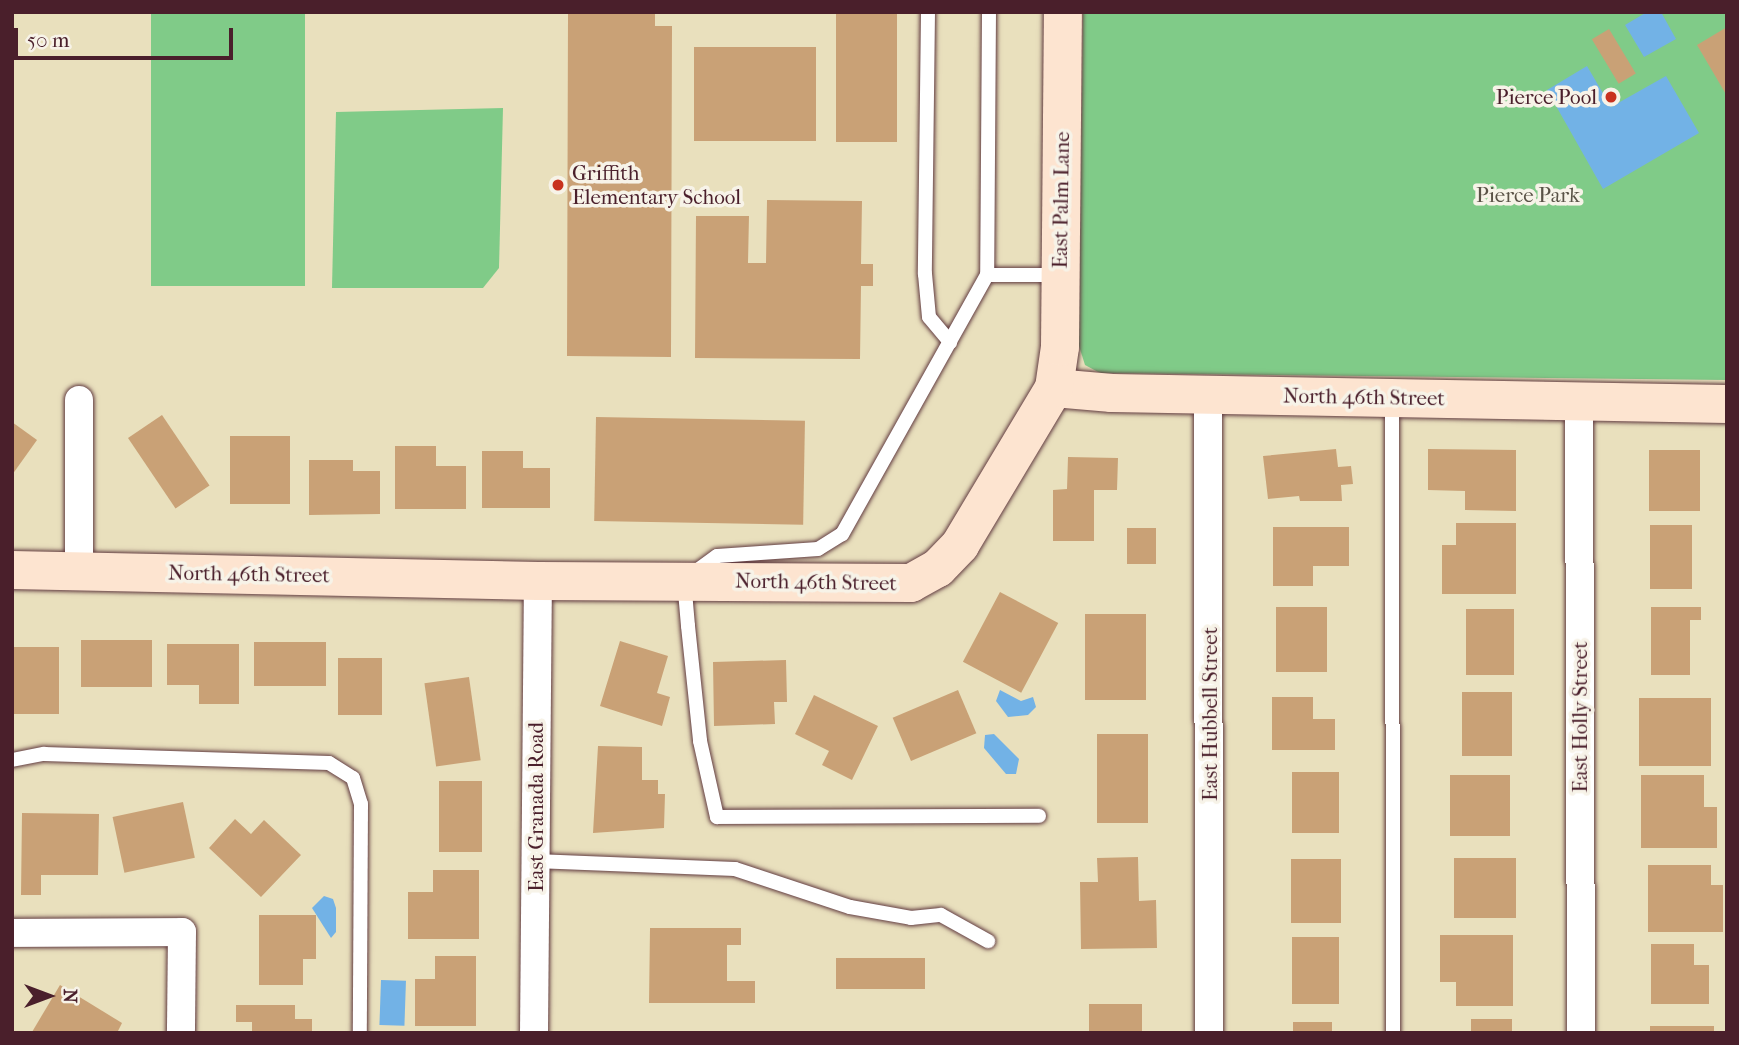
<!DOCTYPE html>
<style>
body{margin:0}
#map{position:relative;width:1739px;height:1045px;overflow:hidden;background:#e9e0bd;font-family:"IM FELL French Canon",serif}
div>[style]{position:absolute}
.green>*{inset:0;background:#80cb88;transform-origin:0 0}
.water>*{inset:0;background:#72b2e6;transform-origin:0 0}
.building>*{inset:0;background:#c9a176;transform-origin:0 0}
.roads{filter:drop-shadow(0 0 2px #623c41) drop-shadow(0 0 2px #623c41)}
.lane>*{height:14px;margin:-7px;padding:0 7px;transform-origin:7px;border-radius:7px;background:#fff}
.street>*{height:28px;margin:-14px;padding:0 14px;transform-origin:14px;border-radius:14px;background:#fff}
.secondary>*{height:38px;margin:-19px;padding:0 19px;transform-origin:19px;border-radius:19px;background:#fde4d0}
.dots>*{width:19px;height:19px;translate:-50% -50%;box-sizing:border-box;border:4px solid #f7f3e8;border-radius:50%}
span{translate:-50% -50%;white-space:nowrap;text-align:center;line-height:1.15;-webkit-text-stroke:7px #f7f3e8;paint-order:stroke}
.poi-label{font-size:21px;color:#4a1f2b}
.right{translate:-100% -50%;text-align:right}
.left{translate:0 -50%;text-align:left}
.park-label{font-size:21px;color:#5a5347}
.street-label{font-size:21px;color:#4a1f2b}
.frame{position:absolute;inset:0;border:14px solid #4a1f2b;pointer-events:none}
.north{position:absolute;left:14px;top:961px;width:70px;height:70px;-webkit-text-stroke:5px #f7f3e8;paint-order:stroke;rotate:90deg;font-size:19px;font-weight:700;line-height:28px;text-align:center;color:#4a1f2b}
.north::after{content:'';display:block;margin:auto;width:24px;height:32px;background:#4a1f2b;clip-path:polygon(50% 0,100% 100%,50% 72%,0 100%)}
.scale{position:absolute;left:14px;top:28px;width:219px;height:32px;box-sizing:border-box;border:4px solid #4a1f2b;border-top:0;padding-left:9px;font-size:21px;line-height:24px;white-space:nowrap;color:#4a1f2b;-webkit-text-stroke:5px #f7f3e8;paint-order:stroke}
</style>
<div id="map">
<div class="green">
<div style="left:151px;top:12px;width:154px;height:274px"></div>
<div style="clip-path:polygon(1083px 12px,1727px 12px,1727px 380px,1100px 373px,1085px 365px,1079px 346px)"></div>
<div style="clip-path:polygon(503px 108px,499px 268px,483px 288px,332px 288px,336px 112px)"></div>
</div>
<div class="water">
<div style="clip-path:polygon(1647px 12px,1661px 12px,1676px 39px,1644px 57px,1625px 25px)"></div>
<div style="clip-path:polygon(1587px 66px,1611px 107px,1666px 76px,1699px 133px,1603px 189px,1547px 90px)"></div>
<div style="clip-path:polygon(1000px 690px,1021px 701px,1033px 697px,1036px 707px,1028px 715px,1008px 717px,996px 701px)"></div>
<div style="clip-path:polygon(994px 734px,1019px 759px,1016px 774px,1006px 774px,984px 748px,985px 735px)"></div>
<div style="clip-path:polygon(324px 896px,333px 899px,336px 908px,336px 932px,331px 938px,312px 908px)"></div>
<div style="left:381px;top:980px;width:25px;height:45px;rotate:2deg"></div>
</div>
<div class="building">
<div style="clip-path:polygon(568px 12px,655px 12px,655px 26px,672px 26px,671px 357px,567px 356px)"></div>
<div style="left:836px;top:12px;width:61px;height:130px"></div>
<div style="clip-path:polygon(1727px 27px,1727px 96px,1697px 45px)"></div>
<div style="left:1609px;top:29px;width:52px;height:20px;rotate:59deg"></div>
<div style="left:694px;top:47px;width:122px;height:94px"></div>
<div style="clip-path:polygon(767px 200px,862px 201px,861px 264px,873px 264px,873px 286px,861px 286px,860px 359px,695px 358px,696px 216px,749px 216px,748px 263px,766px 263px)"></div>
<div style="left:162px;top:415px;width:85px;height:41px;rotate:56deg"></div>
<div style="left:596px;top:417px;width:209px;height:104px;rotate:1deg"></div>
<div style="clip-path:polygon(12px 422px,37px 440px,12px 475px)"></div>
<div style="left:230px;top:436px;width:60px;height:68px"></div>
<div style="clip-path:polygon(395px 446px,436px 446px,436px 466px,466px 466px,466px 509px,395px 509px)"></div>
<div style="clip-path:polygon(1336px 449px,1338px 467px,1351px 466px,1353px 484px,1341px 485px,1342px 501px,1300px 501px,1299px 496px,1268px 499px,1263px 456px)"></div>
<div style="clip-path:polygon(1428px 449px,1516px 450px,1516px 511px,1465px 510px,1465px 491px,1428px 490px)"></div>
<div style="left:1649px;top:450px;width:51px;height:61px"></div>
<div style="clip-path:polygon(482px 451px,523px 451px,523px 468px,550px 468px,550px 508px,482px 508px)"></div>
<div style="clip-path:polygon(1068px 457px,1118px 458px,1117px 490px,1094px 490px,1094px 541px,1053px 541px,1053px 490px,1067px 489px)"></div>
<div style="clip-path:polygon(309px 460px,353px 460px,353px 471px,380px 471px,380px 514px,309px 515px)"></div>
<div style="clip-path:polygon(1456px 523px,1516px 523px,1516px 594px,1442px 594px,1442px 545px,1456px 545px)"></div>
<div style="left:1650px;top:525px;width:42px;height:64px"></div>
<div style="clip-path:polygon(1273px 527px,1349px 527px,1349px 566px,1313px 566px,1313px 586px,1273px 586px)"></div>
<div style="left:1127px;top:528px;width:29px;height:36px"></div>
<div style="left:1000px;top:592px;width:66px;height:79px;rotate:28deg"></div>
<div style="left:1276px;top:607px;width:51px;height:65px"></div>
<div style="clip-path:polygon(1651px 607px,1701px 607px,1701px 620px,1690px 620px,1690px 675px,1651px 675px)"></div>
<div style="left:1466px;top:609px;width:48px;height:66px"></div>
<div style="left:1085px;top:614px;width:61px;height:86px"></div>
<div style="left:81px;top:640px;width:71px;height:47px"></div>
<div style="clip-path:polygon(620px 641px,668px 656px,657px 693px,670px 697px,662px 726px,600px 706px)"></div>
<div style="left:254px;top:642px;width:72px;height:44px"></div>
<div style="clip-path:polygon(167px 644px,239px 644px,239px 704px,199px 704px,199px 685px,167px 685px)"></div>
<div style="left:12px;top:647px;width:47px;height:67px"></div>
<div style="left:338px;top:658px;width:44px;height:57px"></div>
<div style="clip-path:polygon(786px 660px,787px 702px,774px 702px,775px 724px,714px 726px,713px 662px)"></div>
<div style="left:469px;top:677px;width:84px;height:45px;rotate:82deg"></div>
<div style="left:958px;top:690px;width:47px;height:71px;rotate:67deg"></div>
<div style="left:1462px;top:692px;width:50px;height:64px"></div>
<div style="clip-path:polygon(814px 695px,878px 726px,852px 780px,822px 765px,829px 751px,795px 734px)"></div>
<div style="clip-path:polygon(1272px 697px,1313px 697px,1313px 719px,1335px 719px,1335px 750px,1272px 750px)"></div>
<div style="left:1639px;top:698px;width:72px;height:68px"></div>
<div style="left:1097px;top:734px;width:51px;height:89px"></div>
<div style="clip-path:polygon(598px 746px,642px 747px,642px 780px,658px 780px,658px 794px,665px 794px,664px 828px,593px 833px)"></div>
<div style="left:1292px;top:772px;width:47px;height:61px"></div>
<div style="left:1450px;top:775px;width:60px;height:61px"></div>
<div style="clip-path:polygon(1641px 775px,1704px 775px,1704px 807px,1717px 807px,1717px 848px,1641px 848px)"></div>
<div style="left:482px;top:781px;width:71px;height:43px;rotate:90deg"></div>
<div style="left:183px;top:802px;width:57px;height:72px;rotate:78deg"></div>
<div style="clip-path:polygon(22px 813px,99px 814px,98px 875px,41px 875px,41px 895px,21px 895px)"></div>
<div style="clip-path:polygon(235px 819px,251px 834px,264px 820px,301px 855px,261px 897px,209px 848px)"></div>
<div style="clip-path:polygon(1138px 857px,1139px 901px,1156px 900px,1157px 948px,1081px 949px,1080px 882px,1098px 882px,1097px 858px)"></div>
<div style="left:1454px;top:858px;width:62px;height:60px"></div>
<div style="left:1291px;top:859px;width:50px;height:64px"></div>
<div style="clip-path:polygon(1648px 865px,1711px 865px,1711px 885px,1723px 885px,1723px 932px,1648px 932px)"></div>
<div style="clip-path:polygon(433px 870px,479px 870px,479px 939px,408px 939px,408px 892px,433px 892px)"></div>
<div style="clip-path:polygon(259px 915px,316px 915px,316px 959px,303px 959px,303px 985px,259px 985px)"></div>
<div style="clip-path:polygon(650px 928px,741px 928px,741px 945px,727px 945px,727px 981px,755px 981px,755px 1003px,649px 1003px)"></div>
<div style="clip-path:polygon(1440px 935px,1513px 935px,1513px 1006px,1456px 1006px,1456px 982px,1440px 982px)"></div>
<div style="left:1292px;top:937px;width:47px;height:67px"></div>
<div style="clip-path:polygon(1651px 944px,1694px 944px,1694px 965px,1709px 965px,1709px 1004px,1651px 1004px)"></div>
<div style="clip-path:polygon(435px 956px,476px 956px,476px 1026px,415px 1026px,415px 979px,435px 979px)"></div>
<div style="left:836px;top:958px;width:89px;height:31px"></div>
<div style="clip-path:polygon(60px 985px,122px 1023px,117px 1033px,32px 1032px)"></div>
<div style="left:1089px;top:1004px;width:53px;height:29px"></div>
<div style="clip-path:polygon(236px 1005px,295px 1005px,295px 1019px,312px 1019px,312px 1033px,252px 1033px,252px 1022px,236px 1022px)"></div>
<div style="left:1512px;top:1019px;width:14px;height:41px;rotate:90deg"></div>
<div style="left:1293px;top:1022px;width:39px;height:11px"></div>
<div style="left:1650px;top:1026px;width:64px;height:7px"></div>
</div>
<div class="roads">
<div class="lane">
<div style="left:928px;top:12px;width:262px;rotate:90.7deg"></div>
<div style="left:925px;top:274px;width:43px;rotate:84.7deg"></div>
<div style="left:929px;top:317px;width:33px;rotate:50deg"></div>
<div style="left:989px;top:12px;width:263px;rotate:90.4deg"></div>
<div style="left:987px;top:275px;width:72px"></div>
<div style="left:987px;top:275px;width:297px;rotate:119.2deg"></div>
<div style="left:842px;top:534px;width:28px;rotate:148deg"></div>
<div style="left:818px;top:549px;width:101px;rotate:176deg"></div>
<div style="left:717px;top:556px;width:41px;rotate:144deg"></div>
<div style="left:684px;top:580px;width:46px;rotate:85deg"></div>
<div style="left:688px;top:626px;width:116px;rotate:84deg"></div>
<div style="left:700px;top:741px;width:78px;rotate:77.4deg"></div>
<div style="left:717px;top:817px;width:322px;rotate:-0.2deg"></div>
<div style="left:1392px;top:399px;width:634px;rotate:89.91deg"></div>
<div style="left:12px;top:760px;width:33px;rotate:-11deg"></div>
<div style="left:44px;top:754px;width:285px;rotate:1.8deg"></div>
<div style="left:329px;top:763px;width:28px;rotate:32deg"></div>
<div style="left:353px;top:778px;width:27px;rotate:73deg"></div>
<div style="left:361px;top:804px;width:229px;rotate:90.3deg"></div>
<div style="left:535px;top:861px;width:200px;rotate:2.3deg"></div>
<div style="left:735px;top:869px;width:121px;rotate:18.3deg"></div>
<div style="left:850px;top:907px;width:62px;rotate:10.2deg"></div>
<div style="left:911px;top:918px;width:30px;rotate:-6deg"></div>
<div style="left:941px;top:915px;width:54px;rotate:29deg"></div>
</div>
<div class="street">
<div style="left:1208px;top:395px;width:638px;rotate:89.91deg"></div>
<div style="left:79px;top:400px;width:169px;rotate:90deg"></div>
<div style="left:1579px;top:401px;width:632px;rotate:89.82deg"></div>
<div style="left:12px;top:933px;width:170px;rotate:-0.3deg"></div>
<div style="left:182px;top:932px;width:101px;rotate:90.6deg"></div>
<div style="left:534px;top:1033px;width:452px;rotate:-89.5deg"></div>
</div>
<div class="secondary">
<div style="left:1054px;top:388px;width:58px;rotate:4.9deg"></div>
<div style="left:1112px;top:393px;width:615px;rotate:1.02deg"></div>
<div style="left:12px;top:570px;width:526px;rotate:1.2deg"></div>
<div style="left:538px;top:581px;width:373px;rotate:0.3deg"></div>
<div style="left:911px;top:583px;width:31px;rotate:-29deg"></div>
<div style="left:938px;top:568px;width:32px;rotate:-46deg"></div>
<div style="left:960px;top:545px;width:183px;rotate:-59.1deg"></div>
<div style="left:1054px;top:388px;width:41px;rotate:-81.7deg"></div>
<div style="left:1060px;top:347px;width:335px;rotate:-89.5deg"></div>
</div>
</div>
<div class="dots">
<div style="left:1611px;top:97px;background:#c8321e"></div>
<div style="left:558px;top:185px;background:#c8321e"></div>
</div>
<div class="poi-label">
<span class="right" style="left:1597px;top:97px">Pierce Pool</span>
<span class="left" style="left:572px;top:185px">Griffith<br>Elementary School</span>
</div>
<div class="park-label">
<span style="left:1528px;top:195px">Pierce Park</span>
</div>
<div class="street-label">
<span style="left:1061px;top:200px;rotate:-89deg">East Palm Lane</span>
<span style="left:1364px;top:397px;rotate:1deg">North 46th Street</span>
<span style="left:249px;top:574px;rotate:1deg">North 46th Street</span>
<span style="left:816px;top:582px;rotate:1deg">North 46th Street</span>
<span style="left:1210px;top:714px;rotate:-90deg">East Hubbell Street</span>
<span style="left:1580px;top:717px;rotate:-90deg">East Holly Street</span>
<span style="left:536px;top:807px;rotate:-90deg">East Granada Road</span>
</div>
<div class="frame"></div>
<div class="north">N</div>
<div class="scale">50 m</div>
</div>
